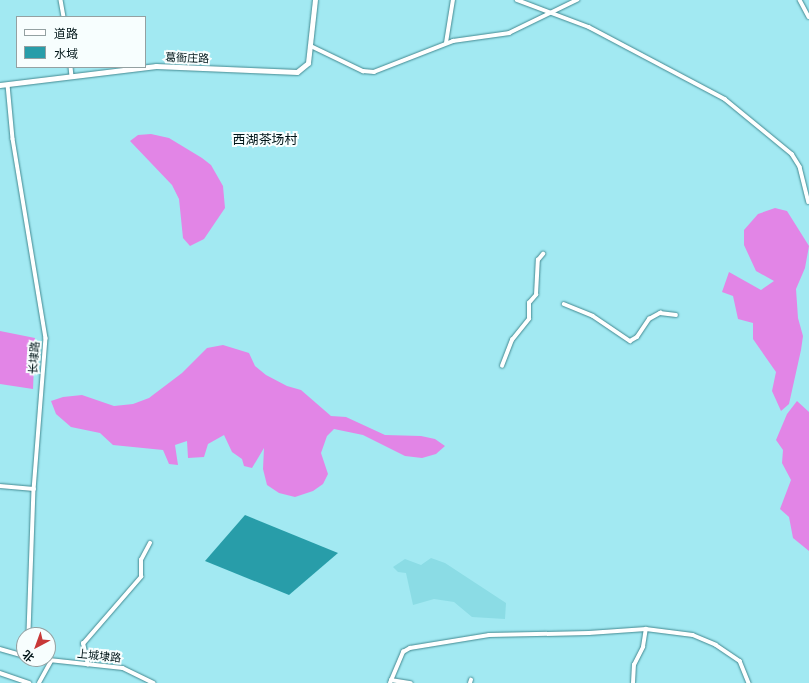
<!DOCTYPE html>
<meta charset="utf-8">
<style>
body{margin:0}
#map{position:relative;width:809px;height:683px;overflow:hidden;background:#a2e9f2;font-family:Raleway,"Noto Sans SC",sans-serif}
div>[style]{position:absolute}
.built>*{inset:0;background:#8bdce5}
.forest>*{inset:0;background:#e285e6}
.water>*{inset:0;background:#289da9}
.roads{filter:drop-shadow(0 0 1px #428991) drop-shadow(0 0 1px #428991)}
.minor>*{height:3.5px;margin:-1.75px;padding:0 1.75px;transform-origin:1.75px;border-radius:1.75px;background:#fff}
.tertiary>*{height:4.5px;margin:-2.25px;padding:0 2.25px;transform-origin:2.25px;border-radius:2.25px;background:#fff}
span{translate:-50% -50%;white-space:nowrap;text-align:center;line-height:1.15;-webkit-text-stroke:4px #f7fefe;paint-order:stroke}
.street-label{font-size:11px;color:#001518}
.quarter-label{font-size:13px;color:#001518}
.legend{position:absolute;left:16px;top:16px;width:130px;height:52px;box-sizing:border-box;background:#f7fefe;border:1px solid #94a1a2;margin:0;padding:5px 7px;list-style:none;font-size:12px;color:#001518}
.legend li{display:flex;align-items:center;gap:8px;height:20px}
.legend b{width:20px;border:1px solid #94a1a2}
.north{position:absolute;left:16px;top:627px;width:40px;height:40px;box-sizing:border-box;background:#f7fefe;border:1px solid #94a1a2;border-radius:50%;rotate:221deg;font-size:11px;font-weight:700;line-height:16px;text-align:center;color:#001518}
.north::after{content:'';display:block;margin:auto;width:14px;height:18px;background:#c83938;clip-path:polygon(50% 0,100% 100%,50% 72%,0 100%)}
</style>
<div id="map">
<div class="built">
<div style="clip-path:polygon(431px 558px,445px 563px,506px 603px,505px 619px,472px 617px,454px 602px,434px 599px,413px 605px,406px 573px,398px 572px,393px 567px,405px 559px,421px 565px)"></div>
</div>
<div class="forest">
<div style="clip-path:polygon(151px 134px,169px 138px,202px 158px,211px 165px,223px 186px,225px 208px,204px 239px,190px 246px,183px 238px,179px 199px,172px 185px,130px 141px,138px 135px)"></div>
<div style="clip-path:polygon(775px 208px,787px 211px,809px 246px,805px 268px,796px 289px,798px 318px,803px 336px,801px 350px,789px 404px,781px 411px,772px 391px,776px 372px,753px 339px,753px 323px,738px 319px,733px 296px,722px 292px,729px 272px,761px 290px,774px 281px,756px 271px,744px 245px,744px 230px,758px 214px)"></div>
<div style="clip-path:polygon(0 331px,35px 338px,33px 389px,0 384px)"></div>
<div style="clip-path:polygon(223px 345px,249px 353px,255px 366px,266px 375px,287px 386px,301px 390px,331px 416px,346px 417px,385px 435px,421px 436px,435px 439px,445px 446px,436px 454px,422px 458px,405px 456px,363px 435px,334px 429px,327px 436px,321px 453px,328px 474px,323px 484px,313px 491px,295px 497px,279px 493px,267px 485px,263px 469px,264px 448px,252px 468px,244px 466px,242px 459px,232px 452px,224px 435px,208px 444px,204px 457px,188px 458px,187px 441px,175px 445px,178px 465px,169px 464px,163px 450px,113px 445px,100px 433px,71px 427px,56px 414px,51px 401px,63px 397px,82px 395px,114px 406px,133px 404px,149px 398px,182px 373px,207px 348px)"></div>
<div style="clip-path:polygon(797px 401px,809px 412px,809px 551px,793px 538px,789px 517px,780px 509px,791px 480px,782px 463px,783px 450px,776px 440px,787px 414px)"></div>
</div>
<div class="water">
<div style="clip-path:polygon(245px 515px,338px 553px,289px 595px,205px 561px)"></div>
</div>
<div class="roads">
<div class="minor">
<div style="left:61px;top:0;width:17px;rotate:80deg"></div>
<div style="left:517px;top:0;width:77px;rotate:20.6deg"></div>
<div style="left:589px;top:27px;width:154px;rotate:27.9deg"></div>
<div style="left:725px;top:99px;width:87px;rotate:39.4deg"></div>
<div style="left:792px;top:154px;width:15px;rotate:58deg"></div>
<div style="left:800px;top:167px;width:36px;rotate:76deg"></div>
<div style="left:800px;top:0;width:19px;rotate:62deg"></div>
<div style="left:446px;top:43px;width:44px;rotate:-80.8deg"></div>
<div style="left:311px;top:46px;width:58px;rotate:25.7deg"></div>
<div style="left:363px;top:71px;width:11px;rotate:5deg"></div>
<div style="left:374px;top:72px;width:85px;rotate:-21.4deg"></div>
<div style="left:453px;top:41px;width:57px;rotate:-8.1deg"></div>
<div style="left:509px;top:33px;width:76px;rotate:-25.9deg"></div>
<div style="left:71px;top:67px;width:9px;rotate:84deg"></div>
<div style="left:8px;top:85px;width:54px;rotate:84.7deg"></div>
<div style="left:13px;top:139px;width:202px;rotate:80.6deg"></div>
<div style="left:46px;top:338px;width:151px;rotate:94.5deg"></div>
<div style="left:34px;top:489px;width:146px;rotate:92deg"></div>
<div style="left:564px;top:304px;width:31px;rotate:22deg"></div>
<div style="left:593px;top:316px;width:45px;rotate:34deg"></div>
<div style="left:630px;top:341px;width:8px;rotate:-30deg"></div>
<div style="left:637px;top:337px;width:22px;rotate:-56deg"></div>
<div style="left:649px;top:319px;width:13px;rotate:-29deg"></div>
<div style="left:660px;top:313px;width:16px;rotate:7deg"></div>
<div style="left:502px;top:366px;width:28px;rotate:-69deg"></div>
<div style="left:512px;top:340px;width:27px;rotate:-51deg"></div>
<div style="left:529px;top:319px;width:16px;rotate:-90deg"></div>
<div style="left:529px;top:303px;width:11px;rotate:-49deg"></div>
<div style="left:536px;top:295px;width:35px;rotate:-87deg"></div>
<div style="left:538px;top:260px;width:8px;rotate:-50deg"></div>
<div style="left:0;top:486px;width:34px;rotate:5deg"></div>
<div style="left:0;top:649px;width:25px;rotate:16deg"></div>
<div style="left:40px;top:659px;width:83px;rotate:6.2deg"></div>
<div style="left:123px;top:668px;width:34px;rotate:26deg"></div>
<div style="left:88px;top:665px;width:22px;rotate:-103deg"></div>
<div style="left:83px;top:644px;width:89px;rotate:-49.1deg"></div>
<div style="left:141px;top:577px;width:17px;rotate:-90deg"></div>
<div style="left:141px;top:560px;width:19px;rotate:-62deg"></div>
<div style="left:0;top:673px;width:31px;rotate:19deg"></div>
<div style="left:391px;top:680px;width:20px;rotate:9deg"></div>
<div style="left:39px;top:683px;width:25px;rotate:-61deg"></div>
<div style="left:390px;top:683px;width:34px;rotate:-67deg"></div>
<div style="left:403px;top:652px;width:8px;rotate:-30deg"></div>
<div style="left:410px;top:648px;width:80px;rotate:-9.3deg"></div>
<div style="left:489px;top:635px;width:100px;rotate:-1.1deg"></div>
<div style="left:589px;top:633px;width:57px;rotate:-4deg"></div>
<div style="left:646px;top:629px;width:47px;rotate:7.3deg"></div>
<div style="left:693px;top:635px;width:25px;rotate:23deg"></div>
<div style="left:716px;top:645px;width:29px;rotate:34deg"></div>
<div style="left:740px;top:661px;width:24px;rotate:68deg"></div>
<div style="left:470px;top:683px;width:3px;rotate:-72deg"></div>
<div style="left:633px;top:683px;width:18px;rotate:-87deg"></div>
<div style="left:634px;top:665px;width:20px;rotate:-63deg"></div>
<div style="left:643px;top:647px;width:18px;rotate:-81deg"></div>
</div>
<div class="tertiary">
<div style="left:0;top:85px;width:157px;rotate:-6.9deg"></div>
<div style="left:156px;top:66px;width:141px;rotate:2.4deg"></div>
<div style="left:297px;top:72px;width:14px;rotate:-39deg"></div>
<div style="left:308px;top:63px;width:63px;rotate:-83.7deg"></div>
</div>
</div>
<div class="street-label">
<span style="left:187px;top:59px;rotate:2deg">葛衙庄路</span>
<span style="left:35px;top:358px;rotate:-86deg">长埭路</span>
<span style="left:99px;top:657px;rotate:6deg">上城埭路</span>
</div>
<div class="quarter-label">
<span style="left:265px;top:140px">西湖茶场村</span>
</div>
<ul class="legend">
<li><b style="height:5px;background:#fff"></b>道路</li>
<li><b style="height:11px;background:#289da9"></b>水域</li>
</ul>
<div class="north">北</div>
</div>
